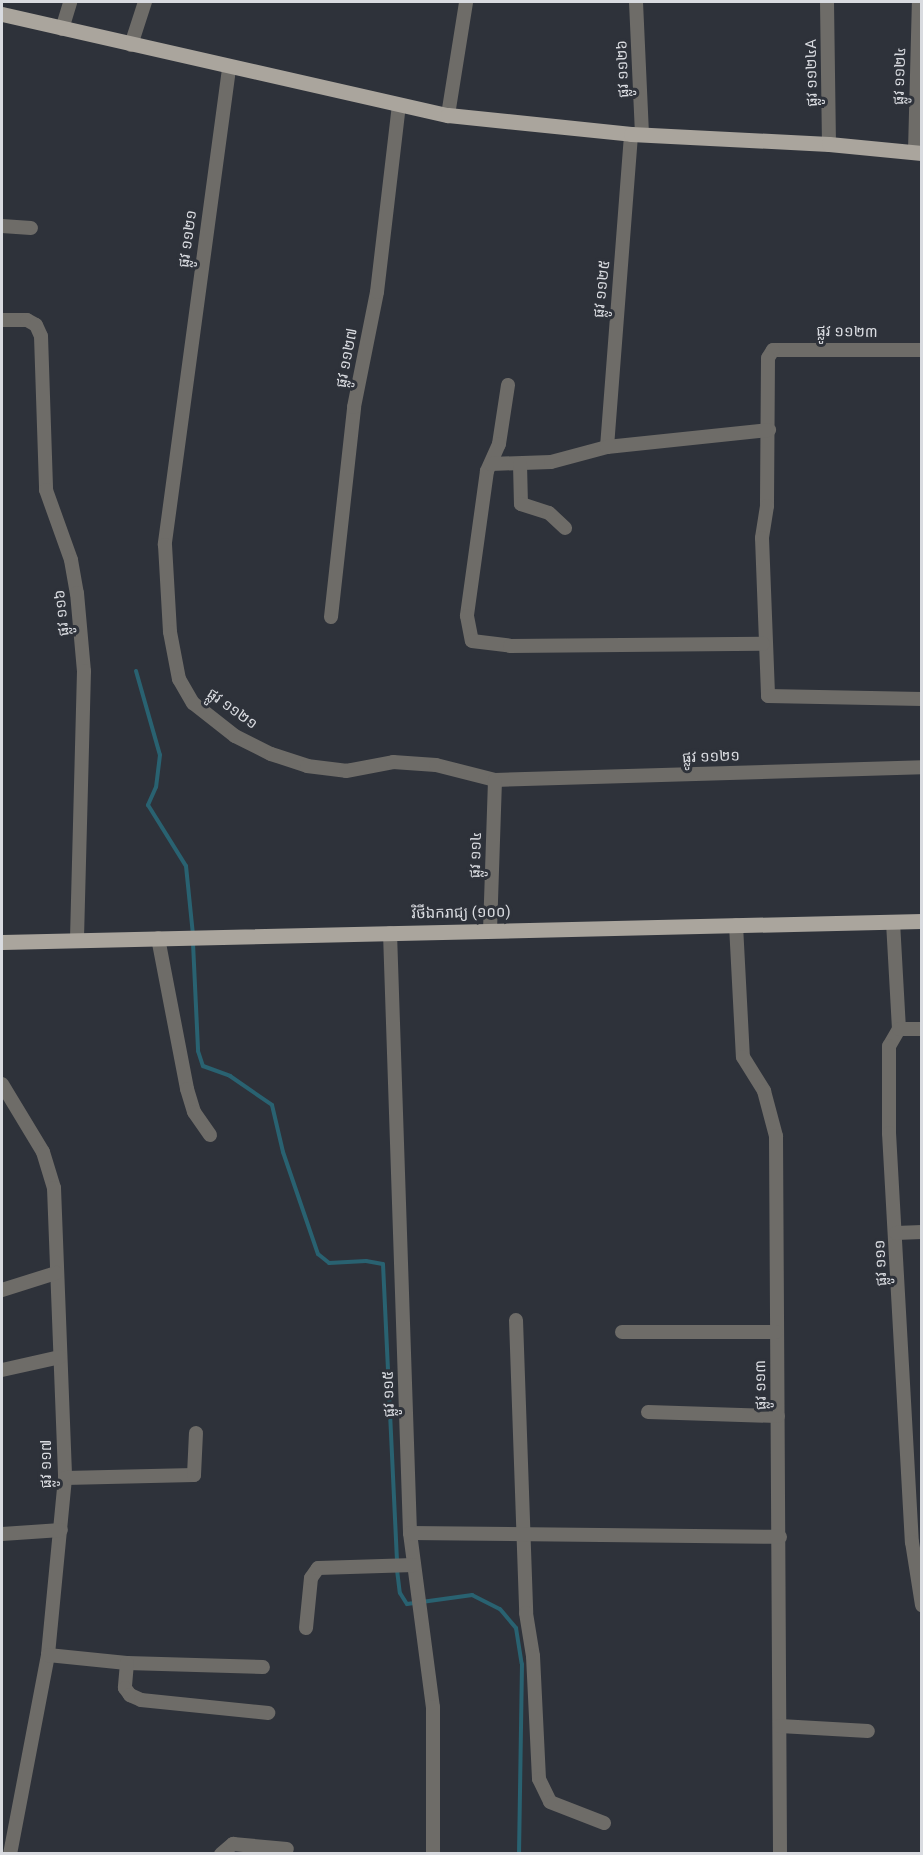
<!DOCTYPE html>
<meta charset="utf-8">
<style>
body{margin:0}
#map{position:relative;width:923px;height:1855px;overflow:hidden;background:#2e323a;font-family:Roboto,"Noto Sans Khmer",sans-serif}
div>[style]{position:absolute}
.stream>*{height:4px;margin:-2px;padding:0 2px;transform-origin:2px;border-radius:2px;background:#296271}
.minor>*{height:14px;margin:-7px;padding:0 7px;transform-origin:7px;border-radius:7px;background:#6e6c68}
.major>*{height:15px;margin:-7.5px;padding:0 7.5px;transform-origin:7.5px;border-radius:7.5px;background:#aaa59d}
span{translate:-50% -50%;white-space:nowrap;text-align:center;line-height:1.15;-webkit-text-stroke:6px #2e323a;paint-order:stroke}
.street-label{font-size:15px;color:#d9dbe0}
.frame{position:absolute;inset:0;border:3px solid #d9dbe0;pointer-events:none}
</style>
<div id="map">
<div class="stream">
<div style="left:136px;top:671px;width:87px;rotate:74.1deg"></div>
<div style="left:160px;top:755px;width:32px;rotate:97deg"></div>
<div style="left:156px;top:787px;width:20px;rotate:114deg"></div>
<div style="left:148px;top:805px;width:72px;rotate:58.1deg"></div>
<div style="left:186px;top:866px;width:69px;rotate:84.2deg"></div>
<div style="left:193px;top:943px;width:108px;rotate:87.3deg"></div>
<div style="left:198px;top:1051px;width:16px;rotate:72deg"></div>
<div style="left:203px;top:1066px;width:29px;rotate:20deg"></div>
<div style="left:230px;top:1076px;width:51px;rotate:34.6deg"></div>
<div style="left:272px;top:1105px;width:48px;rotate:76.8deg"></div>
<div style="left:283px;top:1152px;width:108px;rotate:71.1deg"></div>
<div style="left:318px;top:1254px;width:14px;rotate:39deg"></div>
<div style="left:329px;top:1263px;width:37px;rotate:-3deg"></div>
<div style="left:366px;top:1261px;width:17px;rotate:10deg"></div>
<div style="left:383px;top:1264px;width:299px;rotate:87.3deg"></div>
<div style="left:397px;top:1570px;width:23px;rotate:83deg"></div>
<div style="left:400px;top:1593px;width:13px;rotate:58deg"></div>
<div style="left:407px;top:1604px;width:66px;rotate:-7.9deg"></div>
<div style="left:472px;top:1595px;width:31px;rotate:27deg"></div>
<div style="left:500px;top:1609px;width:25px;rotate:50deg"></div>
<div style="left:516px;top:1628px;width:36px;rotate:81deg"></div>
<div style="left:522px;top:1664px;width:190px;rotate:90.9deg"></div>
</div>
<div class="minor">
<div style="left:636px;top:2px;width:133px;rotate:87.4deg"></div>
<div style="left:827px;top:2px;width:142px;rotate:89.2deg"></div>
<div style="left:62px;top:29px;width:28px;rotate:-73deg"></div>
<div style="left:131px;top:45px;width:45px;rotate:-72deg"></div>
<div style="left:229px;top:69px;width:480px;rotate:97.7deg"></div>
<div style="left:165px;top:545px;width:87px;rotate:86.7deg"></div>
<div style="left:170px;top:632px;width:48px;rotate:79.2deg"></div>
<div style="left:179px;top:679px;width:28px;rotate:60deg"></div>
<div style="left:193px;top:703px;width:53px;rotate:38.2deg"></div>
<div style="left:235px;top:736px;width:40px;rotate:26.6deg"></div>
<div style="left:271px;top:754px;width:38px;rotate:18deg"></div>
<div style="left:307px;top:766px;width:39px;rotate:7deg"></div>
<div style="left:346px;top:771px;width:48px;rotate:-10.8deg"></div>
<div style="left:393px;top:762px;width:43px;rotate:4deg"></div>
<div style="left:436px;top:765px;width:61px;rotate:14.3deg"></div>
<div style="left:495px;top:780px;width:427px;rotate:-1.7deg"></div>
<div style="left:448px;top:115px;width:114px;rotate:-80.9deg"></div>
<div style="left:915px;top:151px;width:149px;rotate:-88.5deg"></div>
<div style="left:2px;top:226px;width:29px;rotate:4deg"></div>
<div style="left:2px;top:320px;width:25px"></div>
<div style="left:27px;top:320px;width:10px;rotate:29deg"></div>
<div style="left:36px;top:325px;width:12px;rotate:66deg"></div>
<div style="left:41px;top:336px;width:154px;rotate:88.1deg"></div>
<div style="left:46px;top:490px;width:74px;rotate:70.3deg"></div>
<div style="left:71px;top:560px;width:34px;rotate:80deg"></div>
<div style="left:77px;top:593px;width:78px;rotate:84.9deg"></div>
<div style="left:84px;top:671px;width:269px;rotate:91.5deg"></div>
<div style="left:922px;top:350px;width:149px;rotate:180deg"></div>
<div style="left:773px;top:350px;width:9px;rotate:122deg"></div>
<div style="left:768px;top:358px;width:148px;rotate:90.4deg"></div>
<div style="left:767px;top:506px;width:32px;rotate:99deg"></div>
<div style="left:762px;top:538px;width:158px;rotate:87.8deg"></div>
<div style="left:768px;top:696px;width:154px;rotate:1.1deg"></div>
<div style="left:508px;top:385px;width:60px;rotate:98.7deg"></div>
<div style="left:499px;top:444px;width:30px;rotate:114deg"></div>
<div style="left:487px;top:471px;width:146px;rotate:97.9deg"></div>
<div style="left:467px;top:616px;width:25px;rotate:79deg"></div>
<div style="left:472px;top:641px;width:38px;rotate:7deg"></div>
<div style="left:510px;top:646px;width:253px;rotate:-0.5deg"></div>
<div style="left:607px;top:447px;width:314px;rotate:-85.6deg"></div>
<div style="left:491px;top:464px;width:60px;rotate:-1.9deg"></div>
<div style="left:551px;top:462px;width:58px;rotate:-15deg"></div>
<div style="left:607px;top:447px;width:163px;rotate:-6deg"></div>
<div style="left:520px;top:464px;width:40px;rotate:88.6deg"></div>
<div style="left:521px;top:504px;width:29px;rotate:18deg"></div>
<div style="left:549px;top:513px;width:22px;rotate:43deg"></div>
<div style="left:331px;top:617px;width:211px;rotate:-83.7deg"></div>
<div style="left:354px;top:407px;width:117px;rotate:-78.7deg"></div>
<div style="left:377px;top:292px;width:187px;rotate:-83.3deg"></div>
<div style="left:893px;top:922px;width:107px;rotate:86.8deg"></div>
<div style="left:899px;top:1029px;width:20px;rotate:120deg"></div>
<div style="left:889px;top:1046px;width:87px;rotate:90deg"></div>
<div style="left:889px;top:1133px;width:410px;rotate:86.8deg"></div>
<div style="left:912px;top:1542px;width:64px;rotate:81deg"></div>
<div style="left:736px;top:925px;width:132px;rotate:87deg"></div>
<div style="left:743px;top:1057px;width:40px;rotate:58deg"></div>
<div style="left:764px;top:1091px;width:47px;rotate:75.1deg"></div>
<div style="left:776px;top:1136px;width:718px;rotate:89.68deg"></div>
<div style="left:490px;top:931px;width:151px;rotate:-88.1deg"></div>
<div style="left:390px;top:933px;width:600px;rotate:88.09deg"></div>
<div style="left:410px;top:1533px;width:176px;rotate:82.5deg"></div>
<div style="left:433px;top:1707px;width:147px;rotate:90deg"></div>
<div style="left:158px;top:938px;width:154px;rotate:79.1deg"></div>
<div style="left:187px;top:1089px;width:24px;rotate:73deg"></div>
<div style="left:194px;top:1112px;width:28px;rotate:55deg"></div>
<div style="left:899px;top:1029px;width:23px"></div>
<div style="left:2px;top:1084px;width:79px;rotate:58.9deg"></div>
<div style="left:43px;top:1152px;width:38px;rotate:73deg"></div>
<div style="left:54px;top:1188px;width:290px;rotate:87.8deg"></div>
<div style="left:65px;top:1478px;width:178px;rotate:95.5deg"></div>
<div style="left:48px;top:1655px;width:203px;rotate:100.8deg"></div>
<div style="left:896px;top:1233px;width:26px;rotate:-2deg"></div>
<div style="left:2px;top:1290px;width:57px;rotate:-17.5deg"></div>
<div style="left:516px;top:1320px;width:293px;rotate:88deg"></div>
<div style="left:526px;top:1613px;width:44px;rotate:80.8deg"></div>
<div style="left:533px;top:1656px;width:123px;rotate:87.2deg"></div>
<div style="left:539px;top:1779px;width:25px;rotate:64deg"></div>
<div style="left:550px;top:1802px;width:58px;rotate:21.3deg"></div>
<div style="left:622px;top:1332px;width:154px"></div>
<div style="left:2px;top:1370px;width:59px;rotate:-12.6deg"></div>
<div style="left:648px;top:1412px;width:130px;rotate:1.8deg"></div>
<div style="left:65px;top:1478px;width:129px;rotate:-1.3deg"></div>
<div style="left:194px;top:1475px;width:42px;rotate:-87.3deg"></div>
<div style="left:410px;top:1533px;width:370px;rotate:0.6deg"></div>
<div style="left:2px;top:1534px;width:59px;rotate:-3.9deg"></div>
<div style="left:306px;top:1628px;width:50px;rotate:-84.3deg"></div>
<div style="left:311px;top:1578px;width:12px;rotate:-55deg"></div>
<div style="left:318px;top:1568px;width:96px;rotate:-1.8deg"></div>
<div style="left:48px;top:1655px;width:79px;rotate:5.8deg"></div>
<div style="left:127px;top:1663px;width:136px;rotate:1.7deg"></div>
<div style="left:127px;top:1663px;width:25px;rotate:95deg"></div>
<div style="left:125px;top:1688px;width:9px;rotate:54deg"></div>
<div style="left:130px;top:1695px;width:12px;rotate:24deg"></div>
<div style="left:141px;top:1700px;width:128px;rotate:5.8deg"></div>
<div style="left:780px;top:1726px;width:88px;rotate:3.3deg"></div>
<div style="left:221px;top:1854px;width:16px;rotate:-40deg"></div>
<div style="left:233px;top:1844px;width:54px;rotate:5.3deg"></div>
</div>
<div class="major">
<div style="left:2px;top:14px;width:457px;rotate:12.8deg"></div>
<div style="left:448px;top:115px;width:184px;rotate:5.9deg"></div>
<div style="left:631px;top:134px;width:198px;rotate:2.9deg"></div>
<div style="left:829px;top:144px;width:93px;rotate:5.5deg"></div>
<div style="left:2px;top:942px;width:920px;rotate:-1.31deg"></div>
</div>
<div class="street-label">
<span style="left:623px;top:69px;rotate:-92deg">ផ្លូវ ១១២៦</span>
<span style="left:812px;top:73px;rotate:-91deg">ផ្លូវ ១១២៤A</span>
<span style="left:900px;top:76px;rotate:-88deg">ផ្លូវ ១១២៤</span>
<span style="left:188px;top:239px;rotate:-82deg">ផ្លូវ ១១២១</span>
<span style="left:602px;top:289px;rotate:-84deg">ផ្លូវ ១១២៥</span>
<span style="left:847px;top:332px;rotate:1deg">ផ្លូវ ១១២៣</span>
<span style="left:347px;top:358px;rotate:-79deg">ផ្លូវ ១១២៧</span>
<span style="left:62px;top:613px;rotate:-96deg">ផ្លូវ ១១៦</span>
<span style="left:232px;top:709px;rotate:36deg">ផ្លូវ ១១២១</span>
<span style="left:711px;top:757px;rotate:-2deg">ផ្លូវ ១១២១</span>
<span style="left:476px;top:855px;rotate:-88deg">ផ្លូវ ១១៤</span>
<span style="left:461px;top:913px;rotate:-1deg">វិថីឯករាជ្យ (១០០)</span>
<span style="left:881px;top:1263px;rotate:-93deg">ផ្លូវ ១១១</span>
<span style="left:761px;top:1385px;rotate:-91deg">ផ្លូវ ១១៣</span>
<span style="left:389px;top:1394px;rotate:-92deg">ផ្លូវ ១១៥</span>
<span style="left:47px;top:1464px;rotate:-90deg">ផ្លូវ ១១៧</span>
</div>
<div class="frame"></div>
</div>
